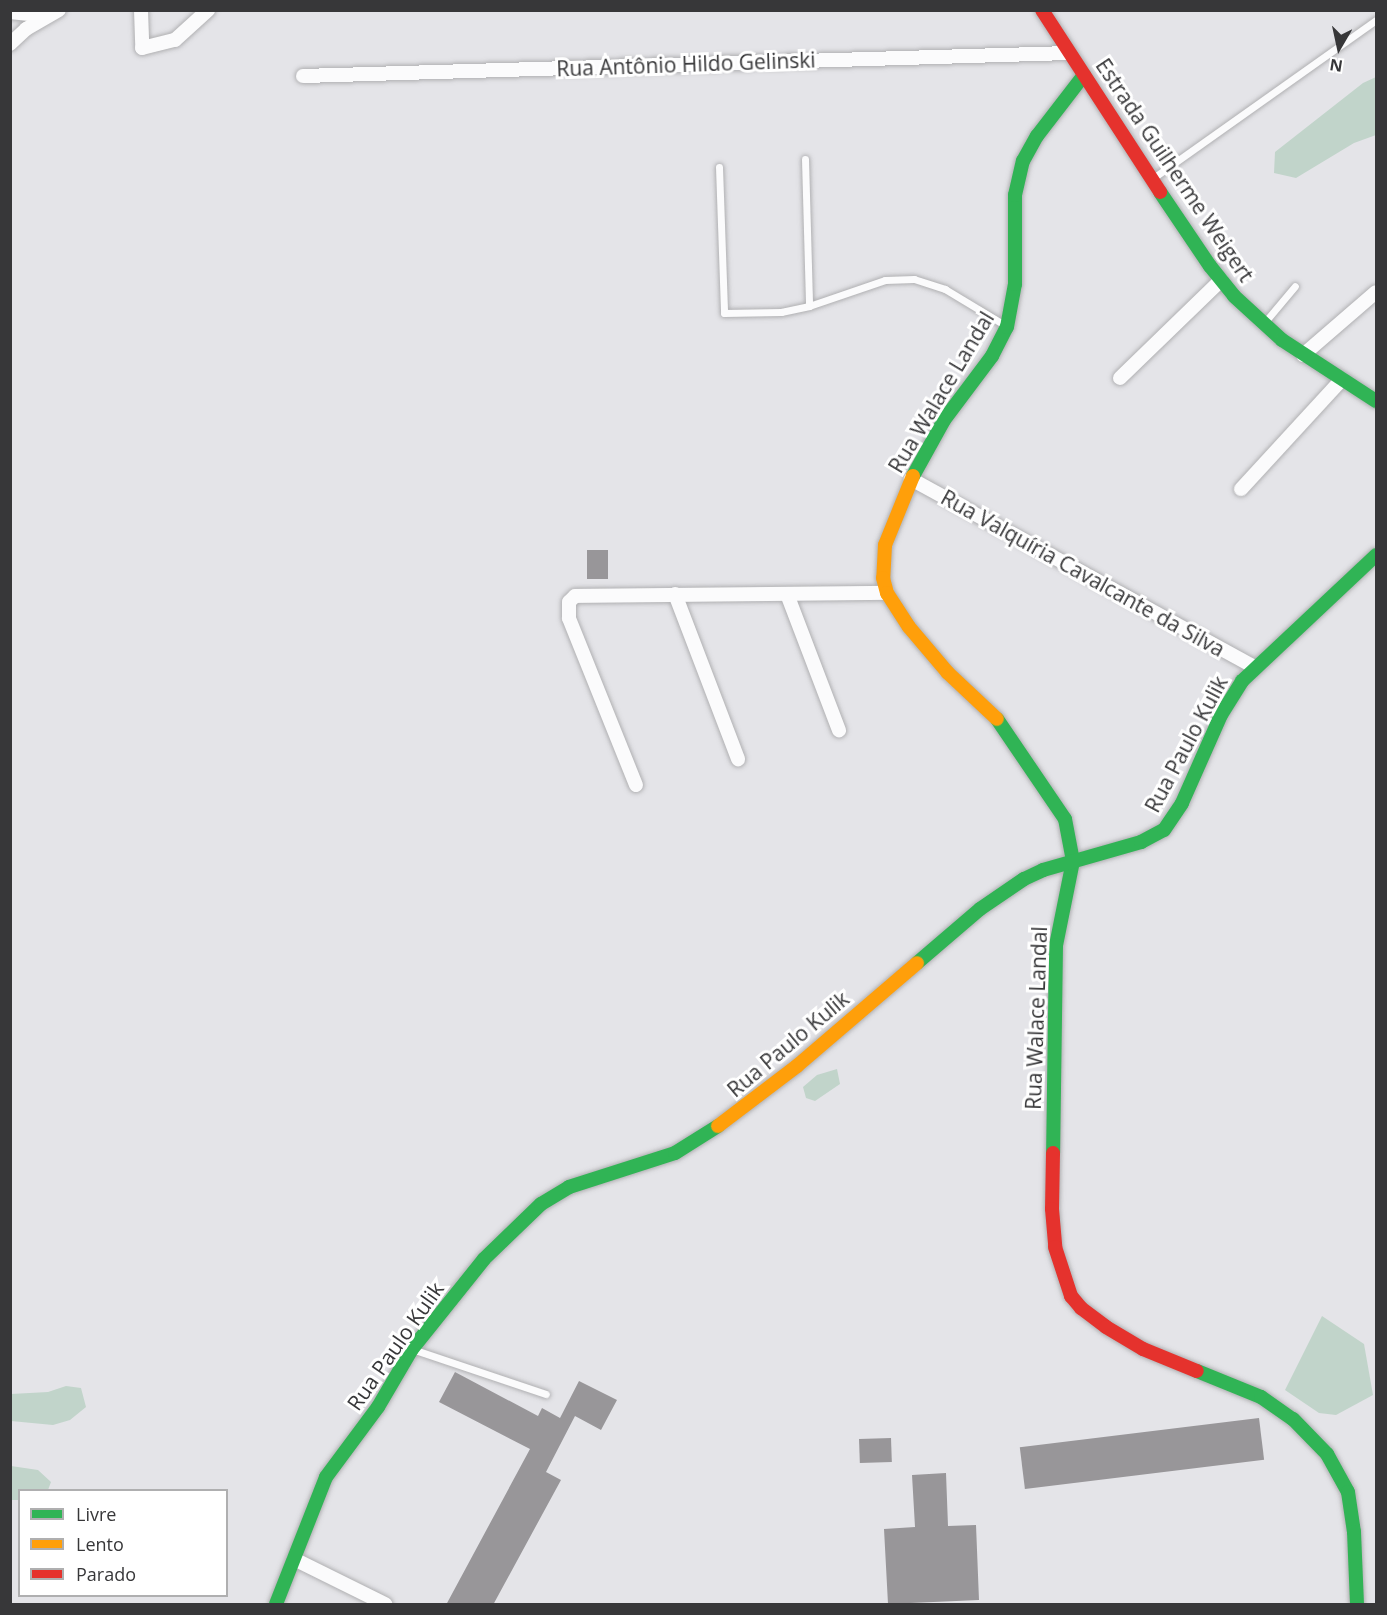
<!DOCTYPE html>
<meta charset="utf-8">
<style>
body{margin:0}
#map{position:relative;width:1387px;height:1615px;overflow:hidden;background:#e4e4e8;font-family:"Open Sans",sans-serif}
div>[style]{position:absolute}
.green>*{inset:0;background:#c1d4ca}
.building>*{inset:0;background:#989699;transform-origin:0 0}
.roads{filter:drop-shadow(0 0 2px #b0b0b2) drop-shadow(0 0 2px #b0b0b2)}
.lane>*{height:7px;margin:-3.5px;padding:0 3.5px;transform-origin:3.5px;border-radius:3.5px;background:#fbfbfc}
.street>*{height:14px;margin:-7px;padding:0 7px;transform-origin:7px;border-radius:7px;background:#fbfbfc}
.fast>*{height:14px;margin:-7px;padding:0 7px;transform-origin:7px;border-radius:7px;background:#30b455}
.slow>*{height:14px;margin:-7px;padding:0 7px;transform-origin:7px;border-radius:7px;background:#ff9f0a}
.jam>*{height:14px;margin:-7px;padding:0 7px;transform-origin:7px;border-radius:7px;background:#e5322d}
span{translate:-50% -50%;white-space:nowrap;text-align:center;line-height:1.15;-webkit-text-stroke:6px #fff;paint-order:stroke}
.street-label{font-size:21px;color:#373739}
.frame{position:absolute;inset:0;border:12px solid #373739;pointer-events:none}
.legend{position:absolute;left:18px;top:1489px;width:210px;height:108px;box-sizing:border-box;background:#fff;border:2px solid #afafb0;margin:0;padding:8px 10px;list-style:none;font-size:18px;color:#373739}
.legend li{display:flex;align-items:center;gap:12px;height:30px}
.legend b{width:30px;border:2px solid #afafb0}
.north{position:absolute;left:1309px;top:18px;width:60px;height:60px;-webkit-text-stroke:4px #fff;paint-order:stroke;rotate:189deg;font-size:16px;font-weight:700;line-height:24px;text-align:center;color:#373739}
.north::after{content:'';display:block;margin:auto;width:21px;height:27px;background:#373739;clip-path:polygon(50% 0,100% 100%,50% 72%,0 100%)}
</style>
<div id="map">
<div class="green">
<div style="clip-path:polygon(1376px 77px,1376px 135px,1354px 143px,1296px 178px,1274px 173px,1275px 152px,1363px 83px)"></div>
<div style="clip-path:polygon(837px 1069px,840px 1084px,815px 1101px,806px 1098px,803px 1087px,817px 1075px)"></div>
<div style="clip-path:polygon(1322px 1316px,1364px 1344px,1373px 1395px,1336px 1415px,1319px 1413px,1285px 1390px)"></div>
<div style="clip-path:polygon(66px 1386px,81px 1388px,86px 1407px,70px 1420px,53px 1425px,11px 1421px,11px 1394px,48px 1392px)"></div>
<div style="clip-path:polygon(11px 1466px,38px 1470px,51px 1482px,48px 1490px,20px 1490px,19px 1500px,11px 1500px)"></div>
</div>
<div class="building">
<div style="left:587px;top:550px;width:21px;height:29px"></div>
<div style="clip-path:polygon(455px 1372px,538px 1416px,542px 1408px,560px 1418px,579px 1381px,617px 1400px,601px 1430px,575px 1416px,546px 1472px,561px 1480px,493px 1605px,446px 1605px,530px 1449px,439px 1402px)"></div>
<div style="left:1259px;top:1418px;width:42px;height:241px;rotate:83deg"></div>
<div style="left:891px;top:1438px;width:24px;height:32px;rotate:88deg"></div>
<div style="clip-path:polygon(946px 1473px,948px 1526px,976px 1525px,979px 1600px,888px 1604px,884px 1529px,915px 1527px,912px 1475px)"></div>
</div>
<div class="roads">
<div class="lane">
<div style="left:805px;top:159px;width:147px;rotate:88.4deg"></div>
<div style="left:719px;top:167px;width:146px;rotate:88deg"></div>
<div style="left:724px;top:313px;width:57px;rotate:-1deg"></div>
<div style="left:781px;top:312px;width:29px;rotate:-12deg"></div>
<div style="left:809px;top:306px;width:80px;rotate:-18.9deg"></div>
<div style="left:885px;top:280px;width:29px;rotate:-2deg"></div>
<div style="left:914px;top:279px;width:33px;rotate:18deg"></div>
<div style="left:945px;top:289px;width:71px;rotate:31.2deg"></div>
<div style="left:1153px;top:178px;width:273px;rotate:-35.3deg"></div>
<div style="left:1264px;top:323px;width:48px;rotate:-50deg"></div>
<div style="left:415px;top:1350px;width:138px;rotate:18.6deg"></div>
</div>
<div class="street">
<div style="left:141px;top:10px;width:38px;rotate:88deg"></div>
<div style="left:142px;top:48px;width:34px;rotate:-14deg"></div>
<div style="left:175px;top:40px;width:45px;rotate:-42.3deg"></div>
<div style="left:10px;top:12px;width:36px;rotate:6deg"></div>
<div style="left:10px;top:44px;width:22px;rotate:-43deg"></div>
<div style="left:26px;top:29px;width:38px;rotate:-30deg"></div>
<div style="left:303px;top:76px;width:766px;rotate:-1.72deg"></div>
<div style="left:1303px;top:355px;width:96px;rotate:-40.8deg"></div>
<div style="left:1120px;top:378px;width:141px;rotate:-44.1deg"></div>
<div style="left:911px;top:479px;width:391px;rotate:28.7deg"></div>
<div style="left:1241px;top:489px;width:149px;rotate:-47.4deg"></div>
<div style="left:675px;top:594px;width:177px;rotate:69.1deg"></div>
<div style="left:787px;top:594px;width:146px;rotate:69.1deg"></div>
<div style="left:636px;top:785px;width:180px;rotate:-111.9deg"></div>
<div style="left:569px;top:618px;width:16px;rotate:-90deg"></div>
<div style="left:569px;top:602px;width:8px;rotate:-45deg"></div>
<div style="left:575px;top:596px;width:312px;rotate:-0.6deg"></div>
<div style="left:294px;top:1559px;width:102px;rotate:26.3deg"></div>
</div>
<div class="fast">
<div style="left:1160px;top:192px;width:89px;rotate:56deg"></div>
<div style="left:1210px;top:266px;width:38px;rotate:51deg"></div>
<div style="left:1234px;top:296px;width:65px;rotate:42.5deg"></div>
<div style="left:1282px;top:340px;width:112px;rotate:33deg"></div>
<div style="left:913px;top:476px;width:64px;rotate:-61deg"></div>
<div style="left:944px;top:420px;width:80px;rotate:-53.1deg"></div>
<div style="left:992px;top:356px;width:33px;rotate:-63deg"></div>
<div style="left:1007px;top:327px;width:44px;rotate:-79.5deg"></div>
<div style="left:1015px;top:284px;width:89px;rotate:-90deg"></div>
<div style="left:1015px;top:195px;width:35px;rotate:-77deg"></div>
<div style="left:1023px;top:161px;width:29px;rotate:-61deg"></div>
<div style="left:1037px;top:136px;width:77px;rotate:-52.4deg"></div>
<div style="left:997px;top:719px;width:121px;rotate:55.8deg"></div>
<div style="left:1065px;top:819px;width:43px;rotate:79.2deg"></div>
<div style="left:1073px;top:861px;width:86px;rotate:101.4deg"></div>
<div style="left:1056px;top:945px;width:208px;rotate:90.8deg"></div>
<div style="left:917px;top:963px;width:83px;rotate:-40.6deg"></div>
<div style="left:980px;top:909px;width:53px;rotate:-34.3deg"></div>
<div style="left:1024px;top:879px;width:21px;rotate:-25deg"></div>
<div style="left:1043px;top:870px;width:102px;rotate:-15.9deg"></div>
<div style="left:1141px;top:842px;width:26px;rotate:-28deg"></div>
<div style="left:1164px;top:830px;width:32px;rotate:-56deg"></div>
<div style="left:1182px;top:803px;width:96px;rotate:-66.1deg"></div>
<div style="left:1221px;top:715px;width:40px;rotate:-58deg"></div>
<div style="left:1242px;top:681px;width:184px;rotate:-43.2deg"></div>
<div style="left:1197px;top:1371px;width:69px;rotate:22.1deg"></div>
<div style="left:1261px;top:1397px;width:39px;rotate:35deg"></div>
<div style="left:1293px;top:1419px;width:49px;rotate:45.8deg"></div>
<div style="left:1327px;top:1454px;width:43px;rotate:61.1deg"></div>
<div style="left:1348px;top:1492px;width:40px;rotate:81.5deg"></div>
<div style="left:1354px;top:1532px;width:72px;rotate:87.6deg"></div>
<div style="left:276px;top:1604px;width:136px;rotate:-68.5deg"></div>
<div style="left:326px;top:1477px;width:87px;rotate:-53.4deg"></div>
<div style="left:378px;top:1407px;width:67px;rotate:-59.6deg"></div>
<div style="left:412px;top:1349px;width:115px;rotate:-51.3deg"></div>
<div style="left:484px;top:1259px;width:79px;rotate:-44deg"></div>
<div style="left:541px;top:1204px;width:33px;rotate:-31deg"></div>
<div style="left:569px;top:1187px;width:111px;rotate:-17.8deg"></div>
<div style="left:675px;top:1153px;width:51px;rotate:-32.1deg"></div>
</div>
<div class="slow">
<div style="left:913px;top:476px;width:74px;rotate:112.1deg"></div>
<div style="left:885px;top:545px;width:33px;rotate:93deg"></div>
<div style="left:883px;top:578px;width:16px;rotate:75deg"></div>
<div style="left:887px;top:593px;width:40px;rotate:57.1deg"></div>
<div style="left:909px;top:627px;width:60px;rotate:49.7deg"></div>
<div style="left:948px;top:673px;width:67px;rotate:43.2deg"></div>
<div style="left:718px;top:1126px;width:99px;rotate:-37.2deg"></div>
<div style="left:797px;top:1066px;width:158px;rotate:-40.6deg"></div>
</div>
<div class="jam">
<div style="left:1042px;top:10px;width:217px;rotate:57deg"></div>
<div style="left:1053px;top:1153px;width:56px;rotate:91deg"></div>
<div style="left:1052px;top:1209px;width:38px;rotate:85deg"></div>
<div style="left:1055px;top:1247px;width:52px;rotate:71.9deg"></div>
<div style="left:1071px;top:1296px;width:16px;rotate:50deg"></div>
<div style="left:1081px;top:1308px;width:31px;rotate:37deg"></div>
<div style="left:1106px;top:1327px;width:43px;rotate:30.7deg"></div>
<div style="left:1143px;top:1349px;width:58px;rotate:22.2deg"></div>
</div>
</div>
<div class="street-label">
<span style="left:686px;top:64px;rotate:-2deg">Rua Antônio Hildo Gelinski</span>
<span style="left:1175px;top:170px;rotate:56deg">Estrada Guilherme Weigert</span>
<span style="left:941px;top:392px;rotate:-59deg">Rua Walace Landal</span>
<span style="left:1083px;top:573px;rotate:29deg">Rua Valquíria Cavalcante da Silva</span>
<span style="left:1186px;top:744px;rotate:-62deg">Rua Paulo Kulik</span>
<span style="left:1036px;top:1018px;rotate:-88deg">Rua Walace Landal</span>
<span style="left:788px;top:1044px;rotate:-40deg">Rua Paulo Kulik</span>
<span style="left:395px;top:1346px;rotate:-55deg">Rua Paulo Kulik</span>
</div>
<div class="frame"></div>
<ul class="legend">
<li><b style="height:8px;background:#30b455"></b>Livre</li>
<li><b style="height:8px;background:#ff9f0a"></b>Lento</li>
<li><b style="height:8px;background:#e5322d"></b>Parado</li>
</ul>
<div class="north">N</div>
</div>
